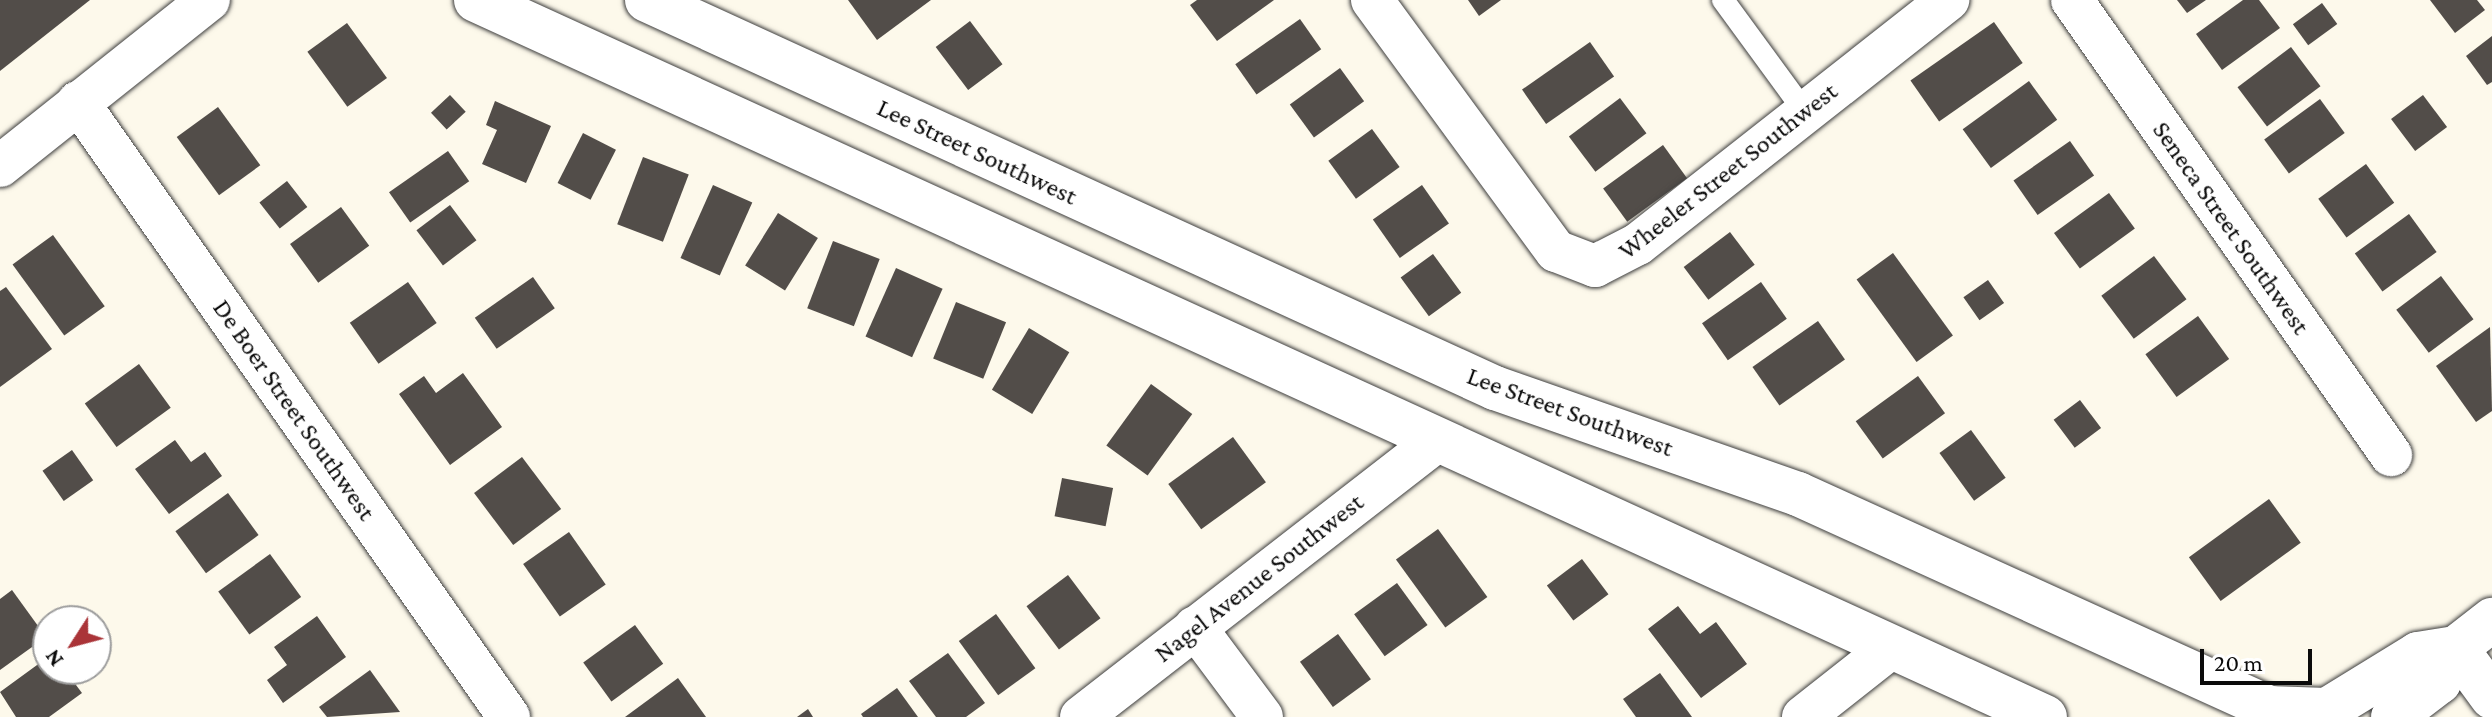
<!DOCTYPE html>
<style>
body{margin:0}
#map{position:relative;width:2492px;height:717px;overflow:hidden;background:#fdf9eb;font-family:"Crimson Pro",serif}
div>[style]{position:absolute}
.building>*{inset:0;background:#524d49;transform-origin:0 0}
.roads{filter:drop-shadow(0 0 2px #3e3e3e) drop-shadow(0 0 2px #3e3e3e)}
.service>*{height:22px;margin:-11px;padding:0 11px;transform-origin:11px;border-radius:11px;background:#fff}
.minor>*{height:42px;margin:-21px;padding:0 21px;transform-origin:21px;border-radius:21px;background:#fff}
.tertiary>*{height:44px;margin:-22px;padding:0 22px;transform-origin:22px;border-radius:22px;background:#fff}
span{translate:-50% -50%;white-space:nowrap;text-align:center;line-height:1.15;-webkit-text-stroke:8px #fff;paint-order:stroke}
.street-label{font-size:26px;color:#0b0b0b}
.north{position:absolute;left:32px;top:605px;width:80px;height:80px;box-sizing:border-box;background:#fff;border:2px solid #9d9d9d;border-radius:50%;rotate:234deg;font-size:22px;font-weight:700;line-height:32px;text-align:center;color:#0b0b0b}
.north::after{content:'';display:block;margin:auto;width:28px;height:36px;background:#aa3438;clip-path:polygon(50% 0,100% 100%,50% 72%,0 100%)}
.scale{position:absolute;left:2200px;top:649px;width:112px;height:36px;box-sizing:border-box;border:4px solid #0b0b0b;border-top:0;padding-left:10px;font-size:24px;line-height:28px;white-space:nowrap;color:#0b0b0b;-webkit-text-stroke:6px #fff;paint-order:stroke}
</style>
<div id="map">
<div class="building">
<div style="clip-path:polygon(0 0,90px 0,0 71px)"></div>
<div style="clip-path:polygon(848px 0,931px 0,877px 40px)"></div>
<div style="clip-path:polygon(1197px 0,1274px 0,1217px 41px,1190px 5px)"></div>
<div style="clip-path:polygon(1468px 0,1501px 0,1479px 16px)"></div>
<div style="clip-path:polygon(2177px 0,2206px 0,2187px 13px)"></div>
<div style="clip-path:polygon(2243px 0,2259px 0,2280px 28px,2222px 70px,2196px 34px)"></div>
<div style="clip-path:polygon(2430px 0,2477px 0,2485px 10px,2455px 33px)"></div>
<div style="left:2322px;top:3px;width:26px;height:36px;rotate:54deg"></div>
<div style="left:1300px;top:19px;width:37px;height:79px;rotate:55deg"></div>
<div style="left:970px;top:21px;width:54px;height:43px;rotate:53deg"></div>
<div style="left:1994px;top:22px;width:50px;height:102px;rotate:55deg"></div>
<div style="left:347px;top:23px;width:68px;height:49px;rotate:54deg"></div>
<div style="clip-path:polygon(2492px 36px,2492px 82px,2487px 85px,2466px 56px)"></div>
<div style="left:1590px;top:42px;width:42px;height:83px;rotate:55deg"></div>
<div style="left:2291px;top:47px;width:49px;height:67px;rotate:53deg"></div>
<div style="left:1340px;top:68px;width:41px;height:62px;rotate:54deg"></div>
<div style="left:2029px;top:81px;width:48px;height:82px;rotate:54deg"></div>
<div style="left:450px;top:95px;width:23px;height:26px;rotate:47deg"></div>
<div style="left:2423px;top:95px;width:40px;height:40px;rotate:53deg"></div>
<div style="left:1620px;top:98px;width:44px;height:64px;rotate:53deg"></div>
<div style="left:2320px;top:99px;width:42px;height:69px;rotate:54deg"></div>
<div style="clip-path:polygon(495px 101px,551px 126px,526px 183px,482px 164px,497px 130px,486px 125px)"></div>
<div style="left:218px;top:107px;width:72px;height:51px;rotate:54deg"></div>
<div style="left:1372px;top:129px;width:47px;height:54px;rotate:54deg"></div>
<div style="left:583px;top:133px;width:37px;height:56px;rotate:27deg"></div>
<div style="left:2070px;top:141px;width:42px;height:69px;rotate:55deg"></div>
<div style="left:1663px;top:145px;width:41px;height:74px;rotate:54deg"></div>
<div style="left:448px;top:151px;width:37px;height:72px;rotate:55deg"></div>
<div style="left:643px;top:157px;width:49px;height:72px;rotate:21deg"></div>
<div style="left:2366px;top:164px;width:48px;height:59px;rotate:54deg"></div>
<div style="left:287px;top:181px;width:33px;height:35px;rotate:52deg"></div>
<div style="left:713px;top:185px;width:43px;height:80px;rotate:24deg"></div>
<div style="left:1422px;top:185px;width:47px;height:60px;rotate:55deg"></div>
<div style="left:2109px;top:193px;width:44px;height:68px;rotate:54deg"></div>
<div style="left:450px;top:205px;width:44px;height:42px;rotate:53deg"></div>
<div style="left:341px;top:207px;width:48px;height:63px;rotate:54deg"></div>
<div style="left:778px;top:213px;width:47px;height:62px;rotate:32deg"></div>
<div style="left:2409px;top:214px;width:47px;height:67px;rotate:54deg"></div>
<div style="left:1730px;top:232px;width:41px;height:58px;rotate:53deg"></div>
<div style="left:53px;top:235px;width:88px;height:50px;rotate:54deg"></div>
<div style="left:833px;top:241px;width:50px;height:72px;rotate:21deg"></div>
<div style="left:1893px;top:253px;width:102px;height:45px;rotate:54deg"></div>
<div style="left:1433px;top:254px;width:48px;height:40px;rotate:54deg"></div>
<div style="left:2154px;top:256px;width:54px;height:66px;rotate:53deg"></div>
<div style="left:896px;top:268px;width:51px;height:75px;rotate:24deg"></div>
<div style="left:2441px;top:276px;width:54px;height:56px;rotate:53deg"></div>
<div style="left:533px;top:277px;width:38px;height:71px;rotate:55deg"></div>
<div style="left:1988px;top:280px;width:28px;height:30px;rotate:55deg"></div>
<div style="left:408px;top:282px;width:50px;height:71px;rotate:55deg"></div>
<div style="left:1761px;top:282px;width:45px;height:72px;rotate:55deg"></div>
<div style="clip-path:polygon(6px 287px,52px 349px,0 387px,0 291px)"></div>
<div style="left:956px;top:302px;width:54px;height:61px;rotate:22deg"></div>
<div style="left:2198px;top:316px;width:53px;height:65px;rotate:54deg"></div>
<div style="left:1818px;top:321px;width:47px;height:80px;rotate:55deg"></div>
<div style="clip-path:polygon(2490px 327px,2492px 411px,2476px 422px,2436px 366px)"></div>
<div style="left:1029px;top:328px;width:47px;height:72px;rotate:31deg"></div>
<div style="left:139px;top:364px;width:54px;height:67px;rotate:54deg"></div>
<div style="clip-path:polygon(463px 373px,502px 427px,450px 465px,399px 394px,424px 376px,436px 393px)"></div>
<div style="left:1918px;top:376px;width:46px;height:77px;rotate:54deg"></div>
<div style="left:1151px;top:384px;width:51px;height:76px;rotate:36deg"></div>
<div style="left:2080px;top:400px;width:35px;height:33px;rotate:53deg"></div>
<div style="left:1971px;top:430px;width:59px;height:39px;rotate:54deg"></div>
<div style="left:1233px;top:437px;width:56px;height:80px;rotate:54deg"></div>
<div style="clip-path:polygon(175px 440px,191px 462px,205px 452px,222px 476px,169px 514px,135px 469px)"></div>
<div style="left:72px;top:450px;width:37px;height:36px;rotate:55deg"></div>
<div style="left:522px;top:457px;width:65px;height:60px;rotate:53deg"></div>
<div style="left:1062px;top:478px;width:52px;height:39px;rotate:11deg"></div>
<div style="left:228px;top:493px;width:52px;height:65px;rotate:54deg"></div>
<div style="left:2269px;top:499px;width:54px;height:99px;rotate:54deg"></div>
<div style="left:1438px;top:529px;width:84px;height:52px;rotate:54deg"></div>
<div style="left:569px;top:532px;width:64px;height:56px;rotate:55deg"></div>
<div style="left:270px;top:554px;width:53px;height:64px;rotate:54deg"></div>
<div style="left:1582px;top:559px;width:44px;height:44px;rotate:53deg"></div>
<div style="left:1068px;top:575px;width:54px;height:52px;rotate:53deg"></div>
<div style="left:1397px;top:583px;width:52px;height:53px;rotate:54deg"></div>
<div style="clip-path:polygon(12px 590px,46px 637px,0 670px,0 599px)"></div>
<div style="clip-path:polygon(1678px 606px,1700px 634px,1716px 622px,1747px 664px,1701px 698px,1648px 629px)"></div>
<div style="left:996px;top:614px;width:67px;height:46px;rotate:54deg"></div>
<div style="clip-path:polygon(317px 616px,346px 657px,283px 703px,267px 680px,287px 665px,274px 647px)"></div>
<div style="left:635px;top:625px;width:48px;height:64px;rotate:54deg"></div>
<div style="left:1338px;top:634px;width:56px;height:47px;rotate:54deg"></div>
<div style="clip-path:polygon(948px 653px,985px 703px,966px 717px,936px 717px,909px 681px)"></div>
<div style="clip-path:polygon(48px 657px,48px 669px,64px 669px,82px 693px,49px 717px,16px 717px,0 692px)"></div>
<div style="clip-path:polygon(370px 670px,400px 712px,327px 717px,319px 707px)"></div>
<div style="clip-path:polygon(1660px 673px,1692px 717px,1636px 717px,1623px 699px)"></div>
<div style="clip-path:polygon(678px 678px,706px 717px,625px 717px)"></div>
<div style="clip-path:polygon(897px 688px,918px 717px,863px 717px,861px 714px)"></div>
<div style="clip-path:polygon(808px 709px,813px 717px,797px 717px)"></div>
</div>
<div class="roads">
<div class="service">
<div style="left:1723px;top:0;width:139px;rotate:53.8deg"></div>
</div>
<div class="minor">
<div style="left:1372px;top:0;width:311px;rotate:53.8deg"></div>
<div style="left:1556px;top:251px;width:42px;rotate:21deg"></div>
<div style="left:1595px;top:266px;width:48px;rotate:-27.1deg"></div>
<div style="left:1638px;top:244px;width:395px;rotate:-38.2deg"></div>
<div style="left:2072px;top:0;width:556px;rotate:54.97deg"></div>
<div style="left:78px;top:102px;width:751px;rotate:54.98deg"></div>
<div style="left:0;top:166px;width:267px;rotate:-38.5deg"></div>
<div style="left:1195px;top:627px;width:112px;rotate:53.3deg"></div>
<div style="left:1081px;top:717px;width:452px;rotate:-37.8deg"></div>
<div style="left:1803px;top:717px;width:113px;rotate:-38.2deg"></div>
</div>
<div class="tertiary">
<div style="left:476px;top:0;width:1725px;rotate:24.56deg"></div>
<div style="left:647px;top:0;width:933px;rotate:24.59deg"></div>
<div style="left:1495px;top:388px;width:321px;rotate:19.3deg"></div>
<div style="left:1798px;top:494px;width:517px;rotate:24.43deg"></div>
<div style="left:2269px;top:708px;width:58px;rotate:2deg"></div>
<div style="left:2327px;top:710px;width:107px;rotate:-31.6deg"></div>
<div style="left:2418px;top:654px;width:38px;rotate:-9deg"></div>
<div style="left:2456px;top:648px;width:61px;rotate:53.7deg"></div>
<div style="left:2393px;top:717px;width:58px;rotate:-37.3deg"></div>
<div style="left:2439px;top:682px;width:38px;rotate:-63deg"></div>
<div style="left:2456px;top:648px;width:46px;rotate:-37.9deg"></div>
</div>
</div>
<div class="street-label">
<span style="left:977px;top:152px;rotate:25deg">Lee Street Southwest</span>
<span style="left:1728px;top:171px;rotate:-38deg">Wheeler Street Southwest</span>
<span style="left:2231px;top:228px;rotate:55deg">Seneca Street Southwest</span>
<span style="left:294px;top:410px;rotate:55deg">De Boer Street Southwest</span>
<span style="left:1570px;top:412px;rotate:20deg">Lee Street Southwest</span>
<span style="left:1259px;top:578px;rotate:-38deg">Nagel Avenue Southwest</span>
</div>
<div class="north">N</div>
<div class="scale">20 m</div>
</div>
